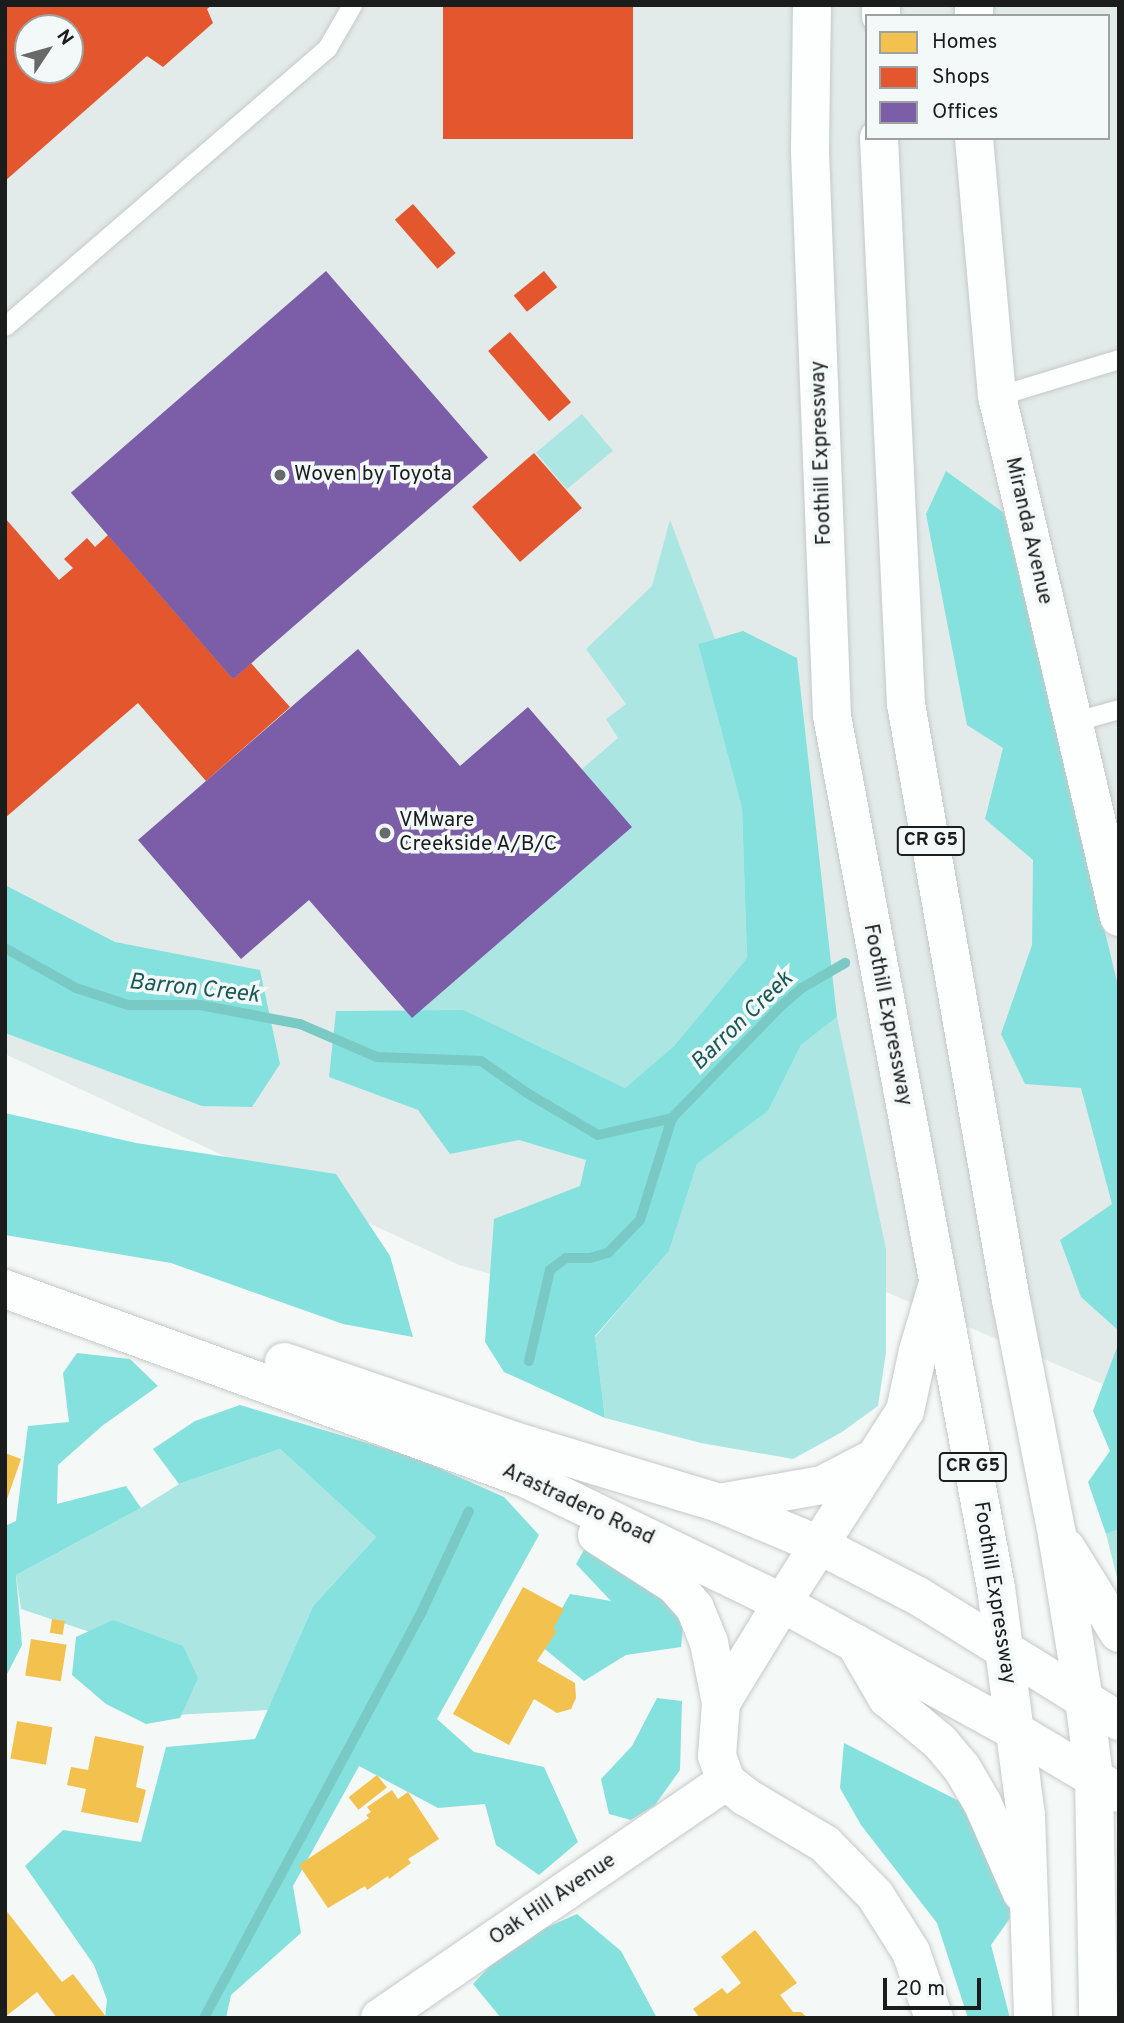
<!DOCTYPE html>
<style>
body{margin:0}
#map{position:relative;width:1124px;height:2023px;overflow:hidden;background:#f4f8f7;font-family:Overpass,sans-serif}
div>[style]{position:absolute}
.built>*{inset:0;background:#e2ebea}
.green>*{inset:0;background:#ace6e3;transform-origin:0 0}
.forest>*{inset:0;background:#85e1de}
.homes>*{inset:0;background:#f2c14e;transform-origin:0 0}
.shops>*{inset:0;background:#e4572e;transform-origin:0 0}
.offices>*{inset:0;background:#7b5ea7;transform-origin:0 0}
.stream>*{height:10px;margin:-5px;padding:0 5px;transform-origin:5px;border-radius:5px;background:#79c9c5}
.roads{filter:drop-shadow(0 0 2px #c6c9c8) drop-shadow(0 0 2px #c6c9c8)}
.lane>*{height:19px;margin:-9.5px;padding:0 9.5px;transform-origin:9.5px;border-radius:9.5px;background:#fdfefe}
.street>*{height:38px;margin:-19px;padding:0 19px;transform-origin:19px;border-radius:19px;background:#fdfefe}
.secondary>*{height:38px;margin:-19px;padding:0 19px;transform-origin:19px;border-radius:19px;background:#fdfefe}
.highway>*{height:38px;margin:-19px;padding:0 19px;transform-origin:19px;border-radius:19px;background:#fdfefe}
.dots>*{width:19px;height:19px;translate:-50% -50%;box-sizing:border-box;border:4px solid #f3f9f8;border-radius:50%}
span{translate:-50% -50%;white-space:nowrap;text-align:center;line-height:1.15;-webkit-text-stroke:7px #f3f9f8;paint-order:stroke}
.shield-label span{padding:2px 5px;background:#f3f9f8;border:2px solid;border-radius:5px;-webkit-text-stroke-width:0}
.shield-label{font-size:19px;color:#1b1d1d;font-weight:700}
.street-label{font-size:21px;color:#1b1d1d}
.poi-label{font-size:21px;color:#1b1d1d}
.left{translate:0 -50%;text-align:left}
.water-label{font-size:23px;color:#195855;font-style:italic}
.frame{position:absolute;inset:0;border:7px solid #1b1d1d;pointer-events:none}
.legend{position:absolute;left:865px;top:14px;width:245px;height:126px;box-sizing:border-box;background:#f3f9f8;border:2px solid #9da1a0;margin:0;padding:9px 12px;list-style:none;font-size:21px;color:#1b1d1d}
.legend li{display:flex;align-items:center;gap:14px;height:35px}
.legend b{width:35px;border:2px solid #9da1a0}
.north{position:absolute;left:14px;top:14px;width:70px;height:70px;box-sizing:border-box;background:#f3f9f8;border:2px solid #9da1a0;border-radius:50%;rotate:54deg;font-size:19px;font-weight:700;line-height:28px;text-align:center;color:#1b1d1d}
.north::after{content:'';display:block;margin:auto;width:24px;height:32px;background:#676a69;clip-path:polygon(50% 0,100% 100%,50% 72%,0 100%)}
.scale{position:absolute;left:883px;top:1978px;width:98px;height:32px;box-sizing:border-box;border:4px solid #1b1d1d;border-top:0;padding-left:9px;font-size:21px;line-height:24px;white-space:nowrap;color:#1b1d1d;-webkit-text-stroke:5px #f3f9f8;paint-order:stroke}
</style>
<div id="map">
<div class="built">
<div style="clip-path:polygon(evenodd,5px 5px,1119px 5px,1119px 1391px,747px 1233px,640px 1316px,459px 1265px,5px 1054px,5px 5px,867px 16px,1108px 16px,1108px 138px,867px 138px,867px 16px,5px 5px,28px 28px,70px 28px,70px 70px,28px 70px,28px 28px)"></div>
</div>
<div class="green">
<div style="left:582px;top:414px;width:48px;height:60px;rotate:50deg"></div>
<div style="clip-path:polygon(670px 520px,715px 639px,698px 644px,742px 808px,747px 958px,674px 1046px,625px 1088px,464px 1010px,412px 1018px,631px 827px,582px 769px,618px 738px,606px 719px,626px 704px,586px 649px,652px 586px)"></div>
<div style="clip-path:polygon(837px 1017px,886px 1249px,886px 1352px,878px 1406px,842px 1432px,793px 1459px,701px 1443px,605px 1418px,595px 1337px,669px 1251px,697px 1164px,768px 1111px,801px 1045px)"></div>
<div style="clip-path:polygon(280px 1449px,376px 1537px,313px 1606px,268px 1710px,174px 1715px,183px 1663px,21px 1609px,16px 1575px,141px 1508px,179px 1484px)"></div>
<div style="clip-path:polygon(1119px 1529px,1119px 1585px,1106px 1534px)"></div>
</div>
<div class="forest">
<div style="clip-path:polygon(946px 471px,1004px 513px,1119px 990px,1119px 1331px,1081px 1297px,1060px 1240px,1112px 1204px,1081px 1088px,1025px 1084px,1001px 1034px,1032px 945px,1033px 860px,985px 819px,1003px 748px,967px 725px,926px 514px)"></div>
<div style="clip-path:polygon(743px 631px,797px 658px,837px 1017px,801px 1045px,768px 1111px,697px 1164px,669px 1251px,595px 1336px,605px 1418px,504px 1372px,485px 1342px,494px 1219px,580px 1186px,586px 1160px,519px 1140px,450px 1154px,418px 1110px,329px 1077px,336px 1011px,464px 1010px,625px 1088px,674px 1046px,747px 958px,742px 808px,698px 644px)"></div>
<div style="clip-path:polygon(5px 885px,115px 942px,260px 970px,280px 1064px,252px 1107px,202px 1106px,5px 1033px)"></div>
<div style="clip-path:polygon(5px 1113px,136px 1143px,336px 1174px,390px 1256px,413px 1337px,343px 1324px,171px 1263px,5px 1235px)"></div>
<div style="clip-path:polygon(1119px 1342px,1119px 1529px,1106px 1534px,1088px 1482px,1110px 1451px,1093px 1411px)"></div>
<div style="clip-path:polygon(77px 1353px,130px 1359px,158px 1386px,102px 1426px,58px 1465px,57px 1504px,126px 1486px,141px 1508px,16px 1575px,22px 1645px,5px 1678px,5px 1526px,16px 1521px,28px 1426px,69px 1422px,63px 1373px)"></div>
<div style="clip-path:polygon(240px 1405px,414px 1457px,504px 1497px,539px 1535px,437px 1719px,474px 1752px,544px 1767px,578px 1842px,539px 1875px,496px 1845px,485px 1804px,438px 1808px,359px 1766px,293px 1886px,301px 1933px,231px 1995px,226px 2018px,105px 2018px,107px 2000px,94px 1965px,25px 1866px,63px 1830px,141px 1842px,166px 1747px,255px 1739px,313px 1606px,376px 1537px,280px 1449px,179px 1484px,153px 1449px,195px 1421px)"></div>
<div style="clip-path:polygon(585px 1548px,658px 1593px,684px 1619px,681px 1647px,626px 1655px,584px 1681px,541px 1646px,570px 1594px,611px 1601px,576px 1564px)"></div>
<div style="clip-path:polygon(113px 1620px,183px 1646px,198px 1678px,180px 1718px,146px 1724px,106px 1704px,72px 1675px,76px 1637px)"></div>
<div style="clip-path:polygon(657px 1698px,682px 1701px,680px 1770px,655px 1805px,631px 1820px,609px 1814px,601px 1779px,632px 1746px)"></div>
<div style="clip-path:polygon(844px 1743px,961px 1802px,1018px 1907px,991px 1945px,1010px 2018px,968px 2018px,937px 1923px,861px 1825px,840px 1788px)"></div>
<div style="clip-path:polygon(577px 1914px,621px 1951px,657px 2018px,501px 2018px,473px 1984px,511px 1943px)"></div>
</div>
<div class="homes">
<div style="clip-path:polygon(5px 1453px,21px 1459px,6px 1502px,5px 1502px)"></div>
<div style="clip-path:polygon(523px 1587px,564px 1609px,553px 1629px,557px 1631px,537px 1661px,575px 1683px,576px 1698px,571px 1709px,557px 1713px,534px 1699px,509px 1745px,453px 1714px)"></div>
<div style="left:52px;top:1619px;width:13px;height:14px;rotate:9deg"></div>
<div style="left:31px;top:1639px;width:36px;height:37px;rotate:9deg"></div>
<div style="left:17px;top:1721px;width:36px;height:38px;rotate:10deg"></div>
<div style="clip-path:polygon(95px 1736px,144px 1746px,136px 1787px,146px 1790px,138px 1823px,81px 1812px,86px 1789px,67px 1785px,71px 1767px,88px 1770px)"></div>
<div style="left:377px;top:1775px;width:16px;height:36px;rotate:52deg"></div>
<div style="clip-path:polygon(392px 1790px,398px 1799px,408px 1792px,439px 1839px,408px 1859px,411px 1863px,389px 1879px,388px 1876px,367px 1890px,365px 1886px,328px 1908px,299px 1865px,369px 1818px,366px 1815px,371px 1812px,367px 1807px)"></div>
<div style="clip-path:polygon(5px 1909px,62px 1982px,73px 1974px,107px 2018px,57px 2018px,37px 1992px,5px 2017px)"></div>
<div style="clip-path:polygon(755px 1930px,797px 1983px,780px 1995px,793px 2012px,801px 2012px,808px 2018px,700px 2018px,693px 2009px,722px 1988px,727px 1994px,741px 1983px,721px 1957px)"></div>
</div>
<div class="shops">
<div style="clip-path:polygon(evenodd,5px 5px,212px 5px,207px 9px,213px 23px,163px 67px,147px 56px,5px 181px,5px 5px,28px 28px,70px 28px,70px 70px,28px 70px,28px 28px)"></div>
<div style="left:443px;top:5px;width:190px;height:134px"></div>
<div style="left:413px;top:204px;width:65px;height:24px;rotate:49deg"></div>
<div style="left:544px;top:271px;width:21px;height:39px;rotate:51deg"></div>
<div style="left:510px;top:332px;width:93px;height:29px;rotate:49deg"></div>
<div style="left:534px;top:453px;width:73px;height:82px;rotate:49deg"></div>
<div style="clip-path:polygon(5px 518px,59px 580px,73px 568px,64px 559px,87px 538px,95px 547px,108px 535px,233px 679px,251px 663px,290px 707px,206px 781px,138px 703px,5px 818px)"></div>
</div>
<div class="offices">
<div style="left:326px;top:271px;width:247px;height:338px;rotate:49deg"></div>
<div style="clip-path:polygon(358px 649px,460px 766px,528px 707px,632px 827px,412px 1018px,309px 900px,241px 959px,138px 840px)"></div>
</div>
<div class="stream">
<div style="left:5px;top:948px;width:81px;rotate:29.4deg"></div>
<div style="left:76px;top:988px;width:55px;rotate:18.1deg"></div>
<div style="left:128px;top:1005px;width:72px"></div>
<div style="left:200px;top:1005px;width:102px;rotate:10.8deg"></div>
<div style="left:300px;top:1024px;width:84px;rotate:23.2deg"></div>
<div style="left:377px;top:1057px;width:104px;rotate:2.2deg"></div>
<div style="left:481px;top:1061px;width:56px;rotate:34.8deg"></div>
<div style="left:527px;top:1093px;width:82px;rotate:30.6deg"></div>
<div style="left:598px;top:1135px;width:76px;rotate:-12.9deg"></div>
<div style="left:672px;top:1118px;width:156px;rotate:-45.8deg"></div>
<div style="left:781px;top:1006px;width:28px;rotate:-41deg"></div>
<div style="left:802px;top:988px;width:50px;rotate:-30.2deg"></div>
<div style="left:529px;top:1361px;width:93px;rotate:-77deg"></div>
<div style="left:550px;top:1270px;width:20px;rotate:-37deg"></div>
<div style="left:566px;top:1258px;width:24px"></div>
<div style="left:590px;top:1258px;width:19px;rotate:-16deg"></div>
<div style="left:608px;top:1253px;width:46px;rotate:-45.9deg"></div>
<div style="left:640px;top:1220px;width:107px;rotate:-72.6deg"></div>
<div style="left:204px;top:2018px;width:462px;rotate:-61.8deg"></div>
<div style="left:422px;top:1611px;width:110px;rotate:-64.8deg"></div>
</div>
<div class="roads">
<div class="lane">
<div style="left:5px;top:326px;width:425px;rotate:-40.8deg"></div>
<div style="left:327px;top:48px;width:50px;rotate:-59.8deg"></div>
<div style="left:997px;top:396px;width:127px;rotate:-16.9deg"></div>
<div style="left:1072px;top:722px;width:49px;rotate:-15.5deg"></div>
</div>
<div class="street">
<div style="left:782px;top:1603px;width:117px;rotate:121.4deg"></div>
<div style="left:721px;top:1703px;width:53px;rotate:94.3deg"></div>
<div style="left:717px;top:1756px;width:27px;rotate:70deg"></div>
<div style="left:726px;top:1781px;width:26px;rotate:39deg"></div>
<div style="left:746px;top:1797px;width:92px;rotate:30.7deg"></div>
<div style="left:825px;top:1844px;width:71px;rotate:45.6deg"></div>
<div style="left:875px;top:1895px;width:67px;rotate:57.7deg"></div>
<div style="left:911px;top:1952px;width:70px;rotate:70.8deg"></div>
<div style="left:380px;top:2018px;width:419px;rotate:-34.4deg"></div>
</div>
<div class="secondary">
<div style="left:974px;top:16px;width:11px;rotate:-90deg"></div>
<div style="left:974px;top:138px;width:259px;rotate:84.9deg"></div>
<div style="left:997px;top:396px;width:535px;rotate:76.82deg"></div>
<div style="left:5px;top:1289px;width:556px;rotate:20deg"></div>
<div style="left:527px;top:1479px;width:284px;rotate:25.9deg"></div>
<div style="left:782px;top:1603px;width:266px;rotate:28.8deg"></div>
<div style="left:1015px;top:1731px;width:121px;rotate:30.8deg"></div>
<div style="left:284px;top:1362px;width:254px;rotate:18.9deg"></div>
<div style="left:524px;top:1444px;width:204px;rotate:16.8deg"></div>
<div style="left:719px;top:1503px;width:108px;rotate:22.8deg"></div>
<div style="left:819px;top:1545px;width:111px;rotate:27.3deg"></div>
<div style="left:918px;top:1596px;width:237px;rotate:31.9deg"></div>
<div style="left:597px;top:1535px;width:93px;rotate:32.7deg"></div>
<div style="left:675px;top:1585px;width:30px;rotate:49deg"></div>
<div style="left:695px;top:1608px;width:38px;rotate:68deg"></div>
<div style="left:709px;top:1643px;width:61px;rotate:78.7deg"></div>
</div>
<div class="highway">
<div style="left:812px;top:5px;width:147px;rotate:90.8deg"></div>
<div style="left:810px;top:152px;width:564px;rotate:87.77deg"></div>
<div style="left:832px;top:716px;width:887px;rotate:79.35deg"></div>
<div style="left:996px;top:1588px;width:229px;rotate:82.5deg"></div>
<div style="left:1026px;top:1815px;width:203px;rotate:88deg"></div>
<div style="left:881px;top:16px;width:11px;rotate:-90deg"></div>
<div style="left:879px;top:138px;width:567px;rotate:87.27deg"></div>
<div style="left:906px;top:704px;width:605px;rotate:80.01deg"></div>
<div style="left:1011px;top:1300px;width:239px;rotate:78.9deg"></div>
<div style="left:1057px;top:1535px;width:166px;rotate:80.7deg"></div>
<div style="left:1084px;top:1699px;width:79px;rotate:82.7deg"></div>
<div style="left:1094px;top:1777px;width:241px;rotate:89deg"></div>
<div style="left:719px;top:1503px;width:105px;rotate:-9.9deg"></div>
<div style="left:822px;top:1485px;width:59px;rotate:-27.4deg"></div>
<div style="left:1066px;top:1548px;width:100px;rotate:58.1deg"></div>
<div style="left:782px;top:1603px;width:228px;rotate:-57.4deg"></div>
<div style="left:905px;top:1411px;width:61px;rotate:-77.8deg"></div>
<div style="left:918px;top:1351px;width:64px;rotate:-73.6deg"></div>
<div style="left:855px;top:1643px;width:64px;rotate:59.8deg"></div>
<div style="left:887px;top:1698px;width:69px;rotate:39.7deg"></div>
<div style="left:940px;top:1742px;width:34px;rotate:50deg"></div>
<div style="left:962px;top:1768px;width:39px;rotate:60deg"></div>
<div style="left:982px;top:1802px;width:99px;rotate:66.3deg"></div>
</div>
</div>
<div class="dots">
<div style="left:280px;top:475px;background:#676a69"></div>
<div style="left:385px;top:833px;background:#676a69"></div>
</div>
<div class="shield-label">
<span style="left:931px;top:841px">CR G5</span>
<span style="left:973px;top:1467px">CR G5</span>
</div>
<div class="street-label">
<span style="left:822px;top:453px;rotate:-92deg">Foothill Expressway</span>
<span style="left:1028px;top:531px;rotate:77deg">Miranda Avenue</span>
<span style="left:887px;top:1015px;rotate:79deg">Foothill Expressway</span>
<span style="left:578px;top:1505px;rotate:25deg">Arastradero Road</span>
<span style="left:994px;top:1593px;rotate:81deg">Foothill Expressway</span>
<span style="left:553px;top:1900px;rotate:-34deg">Oak Hill Avenue</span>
</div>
<div class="poi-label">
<span class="left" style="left:294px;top:475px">Woven by Toyota</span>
<span class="left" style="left:399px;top:833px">VMware<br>Creekside A/B/C</span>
</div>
<div class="water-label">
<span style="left:194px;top:990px;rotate:6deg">Barron Creek</span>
<span style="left:743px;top:1022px;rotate:-44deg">Barron Creek</span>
</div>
<div class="frame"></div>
<ul class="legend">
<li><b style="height:19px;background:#f2c14e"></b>Homes</li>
<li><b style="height:19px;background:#e4572e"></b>Shops</li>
<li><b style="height:19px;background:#7b5ea7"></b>Offices</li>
</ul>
<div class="north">N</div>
<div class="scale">20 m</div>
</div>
